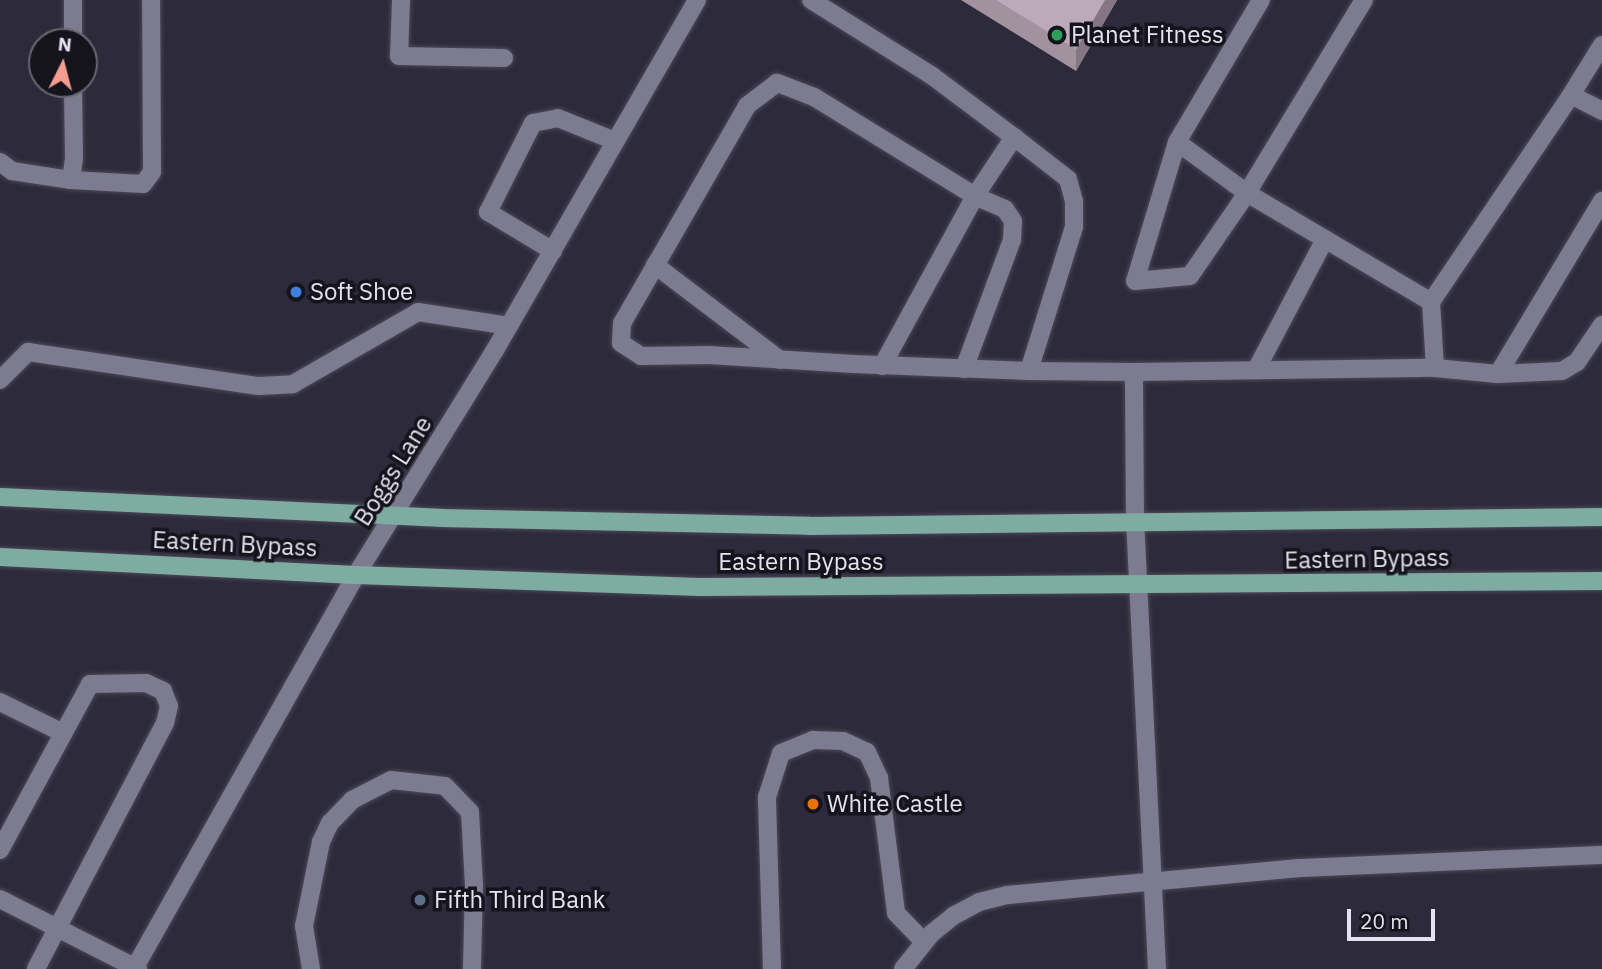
<!DOCTYPE html>
<style>
body{margin:0}
#map{position:relative;width:1602px;height:969px;overflow:hidden;background:#2d2a3b;font-family:"IBM Plex Sans",sans-serif}
div>[style]{position:absolute}
.roads{filter:drop-shadow(0 0 2px #4b4857) drop-shadow(0 0 2px #4b4857)}
.minor>*{height:18px;margin:-9px;padding:0 9px;transform-origin:9px;border-radius:9px;background:#7d7b8f}
.major>*{height:18px;margin:-9px;padding:0 9px;transform-origin:9px;border-radius:9px;background:#7faca0}
.wall>*{inset:0;background:#a2919f}
.shaded-wall>*{inset:0;background:#847682}
.building>*{inset:0;background:#bca9b9}
.dots>*{width:19px;height:19px;translate:-50% -50%;box-sizing:border-box;border:4px solid #15141c;border-radius:50%}
span{translate:-50% -50%;white-space:nowrap;text-align:center;line-height:1.15;-webkit-text-stroke:7px #15141c;paint-order:stroke}
.poi-label{font-size:24px;color:#e3e2ee}
.left{translate:0 -50%;text-align:left}
.street-label{font-size:24px;color:#e3e2ee}
.north{position:absolute;left:28px;top:28px;width:70px;height:70px;box-sizing:border-box;background:#15141c;border:2px solid #676670;border-radius:50%;rotate:6deg;font-size:19px;font-weight:700;line-height:28px;text-align:center;color:#e3e2ee}
.north::after{content:'';display:block;margin:auto;width:24px;height:32px;background:#f59c91;clip-path:polygon(50% 0,100% 100%,50% 72%,0 100%)}
.scale{position:absolute;left:1347px;top:909px;width:88px;height:32px;box-sizing:border-box;border:4px solid #e3e2ee;border-top:0;padding-left:9px;font-size:21px;line-height:24px;white-space:nowrap;color:#e3e2ee;-webkit-text-stroke:5px #15141c;paint-order:stroke}
</style>
<div id="map">
<div class="roads">
<div class="minor">
<div style="left:73px;top:0;width:42px;rotate:90deg"></div>
<div style="left:401px;top:0;width:56px;rotate:92deg"></div>
<div style="left:399px;top:56px;width:105px;rotate:1.1deg"></div>
<div style="left:811px;top:0;width:142px;rotate:32deg"></div>
<div style="left:931px;top:75px;width:104px;rotate:36.8deg"></div>
<div style="left:1261px;top:0;width:165px;rotate:120.6deg"></div>
<div style="left:1177px;top:142px;width:87px;rotate:36.1deg"></div>
<div style="left:1247px;top:193px;width:214px;rotate:30.6deg"></div>
<div style="left:1431px;top:302px;width:66px;rotate:86.5deg"></div>
<div style="left:1571px;top:95px;width:59px;rotate:-58.2deg"></div>
<div style="left:1177px;top:142px;width:145px;rotate:106.8deg"></div>
<div style="left:1135px;top:281px;width:55px;rotate:-5.2deg"></div>
<div style="left:1190px;top:276px;width:101px;rotate:-55.5deg"></div>
<div style="left:1247px;top:193px;width:226px;rotate:-58.8deg"></div>
<div style="left:0;top:162px;width:15px;rotate:37deg"></div>
<div style="left:12px;top:171px;width:60px;rotate:8.7deg"></div>
<div style="left:71px;top:180px;width:22px;rotate:-82deg"></div>
<div style="left:74px;top:158px;width:74px;rotate:-90.8deg"></div>
<div style="left:71px;top:180px;width:72px;rotate:3.2deg"></div>
<div style="left:143px;top:184px;width:15px;rotate:-53deg"></div>
<div style="left:152px;top:172px;width:172px;rotate:-90.3deg"></div>
<div style="left:553px;top:251px;width:76px;rotate:-149deg"></div>
<div style="left:488px;top:212px;width:100px;rotate:-63.2deg"></div>
<div style="left:533px;top:123px;width:25px;rotate:-11deg"></div>
<div style="left:558px;top:118px;width:61px;rotate:22deg"></div>
<div style="left:655px;top:265px;width:157px;rotate:37.2deg"></div>
<div style="left:1431px;top:302px;width:250px;rotate:-55.9deg"></div>
<div style="left:1571px;top:95px;width:35px;rotate:27deg"></div>
<div style="left:882px;top:366px;width:194px;rotate:-61.3deg"></div>
<div style="left:975px;top:196px;width:189px;rotate:-148.4deg"></div>
<div style="left:814px;top:97px;width:40px;rotate:-159deg"></div>
<div style="left:777px;top:83px;width:38px;rotate:143deg"></div>
<div style="left:747px;top:106px;width:250px;rotate:119.9deg"></div>
<div style="left:622px;top:323px;width:20px;rotate:93deg"></div>
<div style="left:621px;top:343px;width:24px;rotate:33deg"></div>
<div style="left:641px;top:356px;width:68px;rotate:-0.8deg"></div>
<div style="left:709px;top:355px;width:145px;rotate:3.6deg"></div>
<div style="left:854px;top:364px;width:175px;rotate:2.3deg"></div>
<div style="left:1029px;top:371px;width:105px;rotate:0.5deg"></div>
<div style="left:964px;top:369px;width:138px;rotate:-69.6deg"></div>
<div style="left:1012px;top:240px;width:19px;rotate:-87deg"></div>
<div style="left:1013px;top:221px;width:14px;rotate:-124deg"></div>
<div style="left:1005px;top:209px;width:33px;rotate:-157deg"></div>
<div style="left:975px;top:196px;width:71px;rotate:-56.5deg"></div>
<div style="left:1014px;top:137px;width:68px;rotate:37.9deg"></div>
<div style="left:1068px;top:179px;width:23px;rotate:75deg"></div>
<div style="left:1074px;top:201px;width:26px;rotate:90deg"></div>
<div style="left:1074px;top:227px;width:151px;rotate:107.4deg"></div>
<div style="left:1256px;top:370px;width:148px;rotate:-62.2deg"></div>
<div style="left:1498px;top:374px;width:202px;rotate:-59deg"></div>
<div style="left:0;top:380px;width:40px;rotate:-45deg"></div>
<div style="left:28px;top:352px;width:233px;rotate:8.4deg"></div>
<div style="left:259px;top:386px;width:34px;rotate:-3deg"></div>
<div style="left:293px;top:384px;width:144px;rotate:-29.9deg"></div>
<div style="left:418px;top:312px;width:92px;rotate:8.7deg"></div>
<div style="left:0;top:702px;width:70px;rotate:26.2deg"></div>
<div style="left:0;top:850px;width:189px;rotate:-61.5deg"></div>
<div style="left:90px;top:684px;width:56px;rotate:-1deg"></div>
<div style="left:146px;top:683px;width:19px;rotate:25deg"></div>
<div style="left:163px;top:691px;width:16px;rotate:68deg"></div>
<div style="left:169px;top:706px;width:17px;rotate:103deg"></div>
<div style="left:165px;top:723px;width:278px;rotate:117.7deg"></div>
<div style="left:0;top:899px;width:155px;rotate:26.9deg"></div>
<div style="left:134px;top:969px;width:452px;rotate:-60.6deg"></div>
<div style="left:356px;top:575px;width:264px;rotate:-58.3deg"></div>
<div style="left:495px;top:350px;width:404px;rotate:-60deg"></div>
<div style="left:311px;top:969px;width:44px;rotate:-99.2deg"></div>
<div style="left:304px;top:926px;width:86px;rotate:-78.6deg"></div>
<div style="left:321px;top:842px;width:21px;rotate:-65deg"></div>
<div style="left:330px;top:823px;width:32px;rotate:-46deg"></div>
<div style="left:352px;top:800px;width:44px;rotate:-27.1deg"></div>
<div style="left:391px;top:780px;width:54px;rotate:6.3deg"></div>
<div style="left:445px;top:786px;width:36px;rotate:46deg"></div>
<div style="left:470px;top:812px;width:73px;rotate:86.9deg"></div>
<div style="left:474px;top:885px;width:84px;rotate:91.4deg"></div>
<div style="left:772px;top:969px;width:172px;rotate:-91.7deg"></div>
<div style="left:767px;top:797px;width:46px;rotate:-72.3deg"></div>
<div style="left:781px;top:753px;width:35px;rotate:-22deg"></div>
<div style="left:813px;top:740px;width:30px;rotate:2deg"></div>
<div style="left:843px;top:741px;width:26px;rotate:25deg"></div>
<div style="left:867px;top:752px;width:29px;rotate:65deg"></div>
<div style="left:879px;top:778px;width:136px;rotate:82.8deg"></div>
<div style="left:896px;top:913px;width:40px;rotate:46deg"></div>
<div style="left:903px;top:969px;width:45px;rotate:-51.3deg"></div>
<div style="left:931px;top:934px;width:28px;rotate:-39deg"></div>
<div style="left:953px;top:916px;width:30px;rotate:-28deg"></div>
<div style="left:979px;top:902px;width:30px;rotate:-14deg"></div>
<div style="left:1008px;top:895px;width:292px;rotate:-5.3deg"></div>
<div style="left:1299px;top:868px;width:303px;rotate:-2.5deg"></div>
<div style="left:1157px;top:969px;width:446px;rotate:-92.8deg"></div>
<div style="left:1135px;top:524px;width:152px;rotate:-90.4deg"></div>
<div style="left:1134px;top:372px;width:301px;rotate:-0.8deg"></div>
<div style="left:1435px;top:368px;width:63px;rotate:5.4deg"></div>
<div style="left:1498px;top:374px;width:64px;rotate:-2.7deg"></div>
<div style="left:1562px;top:371px;width:17px;rotate:-31deg"></div>
<div style="left:1577px;top:362px;width:45px;rotate:-56deg"></div>
</div>
<div class="major">
<div style="left:0;top:497px;width:441px;rotate:2.7deg"></div>
<div style="left:440px;top:518px;width:370px;rotate:1.2deg"></div>
<div style="left:810px;top:526px;width:792px;rotate:-0.65deg"></div>
<div style="left:0;top:557px;width:356px;rotate:2.9deg"></div>
<div style="left:356px;top:575px;width:344px;rotate:2deg"></div>
<div style="left:700px;top:587px;width:902px;rotate:-0.38deg"></div>
</div>
</div>
<div class="wall">
<div style="clip-path:polygon(961px 0,1117px 0,1076px 71px)"></div>
</div>
<div class="shaded-wall">
<div style="clip-path:polygon(1105px 0,1117px 0,1076px 71px,1076px 49px)"></div>
</div>
<div class="building">
<div style="clip-path:polygon(996px 0,1105px 0,1076px 49px)"></div>
</div>
<div class="dots">
<div style="left:1057px;top:35px;background:#2e9e5b"></div>
<div style="left:296px;top:292px;background:#3f7fe0"></div>
<div style="left:813px;top:804px;background:#e8710a"></div>
<div style="left:420px;top:900px;background:#5c6f8a"></div>
</div>
<div class="poi-label">
<span class="left" style="left:1071px;top:35px">Planet Fitness</span>
<span class="left" style="left:310px;top:292px">Soft Shoe</span>
<span class="left" style="left:827px;top:804px">White Castle</span>
<span class="left" style="left:434px;top:900px">Fifth Third Bank</span>
</div>
<div class="street-label">
<span style="left:393px;top:471px;rotate:-58deg">Boggs Lane</span>
<span style="left:235px;top:544px;rotate:3deg">Eastern Bypass</span>
<span style="left:1367px;top:559px;rotate:-1deg">Eastern Bypass</span>
<span style="left:801px;top:562px">Eastern Bypass</span>
</div>
<div class="north">N</div>
<div class="scale">20 m</div>
</div>
